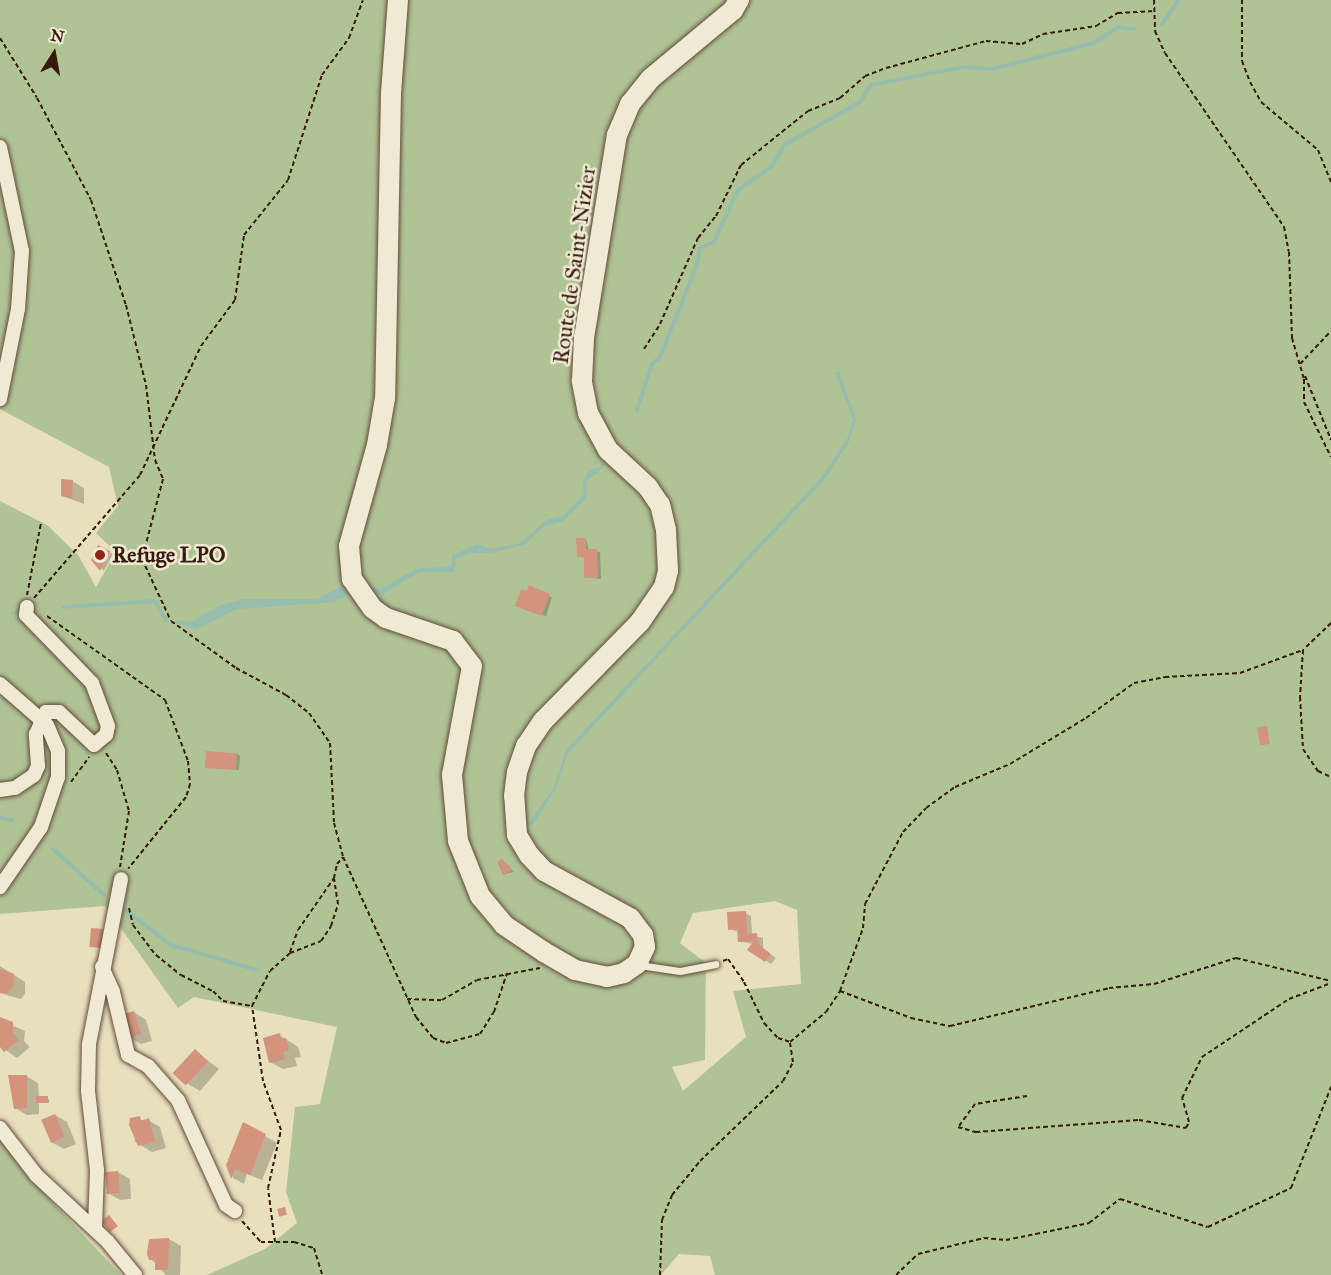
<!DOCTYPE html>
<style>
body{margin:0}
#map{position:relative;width:1331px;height:1275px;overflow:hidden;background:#e8dfbd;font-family:"IM FELL Great Primer",serif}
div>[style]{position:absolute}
.green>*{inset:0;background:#b0c395}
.water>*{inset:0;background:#97bdaf}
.shadow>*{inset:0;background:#0003}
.stream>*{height:4px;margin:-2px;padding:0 2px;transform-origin:2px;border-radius:2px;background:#97bdaf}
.building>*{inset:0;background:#d4937c;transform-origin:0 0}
.path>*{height:2px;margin-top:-1px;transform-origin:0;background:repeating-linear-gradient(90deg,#361a0e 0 4.5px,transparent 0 7.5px)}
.roads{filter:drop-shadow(0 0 2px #624b3a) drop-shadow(0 0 2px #624b3a)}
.service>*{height:7px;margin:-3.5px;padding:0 3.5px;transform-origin:3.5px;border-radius:3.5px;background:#f0ead4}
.minor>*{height:14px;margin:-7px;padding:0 7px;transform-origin:7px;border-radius:7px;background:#f0ead4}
.secondary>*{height:20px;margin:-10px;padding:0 10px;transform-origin:10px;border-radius:10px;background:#f0ead4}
.dots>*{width:16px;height:16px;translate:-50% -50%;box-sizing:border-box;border:3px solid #f0ead4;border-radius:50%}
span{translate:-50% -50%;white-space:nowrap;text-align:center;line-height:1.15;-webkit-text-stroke:5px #f0ead4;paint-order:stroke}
.street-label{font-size:22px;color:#361a0e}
.poi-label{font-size:22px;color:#361a0e;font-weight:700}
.left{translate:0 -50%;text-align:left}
.north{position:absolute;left:24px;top:24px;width:60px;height:60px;-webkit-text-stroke:4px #f0ead4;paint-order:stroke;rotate:11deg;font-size:16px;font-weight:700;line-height:24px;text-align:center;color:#361a0e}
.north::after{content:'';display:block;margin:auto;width:21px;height:27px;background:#361a0e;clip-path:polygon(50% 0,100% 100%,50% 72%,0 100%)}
</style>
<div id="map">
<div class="green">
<div style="clip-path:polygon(evenodd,0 0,1331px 0,1331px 1275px,715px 1275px,710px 1256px,679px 1254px,661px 1275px,207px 1275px,265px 1249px,297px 1223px,286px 1192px,295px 1107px,320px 1104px,337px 1027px,194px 997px,178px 1008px,105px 906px,0 914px,0 501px,47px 525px,78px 555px,96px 587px,116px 552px,96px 533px,118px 506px,109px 467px,0 409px,0 0,775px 901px,797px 910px,801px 984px,733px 991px,746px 1037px,683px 1091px,672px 1067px,705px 1060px,706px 963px,680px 943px,693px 913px,775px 901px)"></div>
<div style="clip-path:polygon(0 1136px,40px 1189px,121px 1275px,0 1275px)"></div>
</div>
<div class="water">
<div style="clip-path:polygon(839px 371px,856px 419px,849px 442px,824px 480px,568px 753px,556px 788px,532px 826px,529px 823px,554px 787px,567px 749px,821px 478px,847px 439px,853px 420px,835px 372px)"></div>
<div style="clip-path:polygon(605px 455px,608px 457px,603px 468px,587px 481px,587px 498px,563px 521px,543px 527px,524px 545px,490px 553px,469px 553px,455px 559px,455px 572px,420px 572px,381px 595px,360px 584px,380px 589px,418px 568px,452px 567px,452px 556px,477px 544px,490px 549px,521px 543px,546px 520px,562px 516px,584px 494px,583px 480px,589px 470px,600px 468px)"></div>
<div style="clip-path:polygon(345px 584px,348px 595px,335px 602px,237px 609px,195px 630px,189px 623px,221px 605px,244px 599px,317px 599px)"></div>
</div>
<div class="shadow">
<div style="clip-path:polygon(72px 481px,84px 488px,84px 504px,62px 496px)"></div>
<div style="clip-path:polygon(586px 539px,589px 551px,600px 552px,601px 579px,585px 577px,585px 558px,578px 556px)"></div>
<div style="clip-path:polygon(99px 547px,113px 554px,104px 571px,92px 560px)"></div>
<div style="clip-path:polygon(528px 593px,552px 597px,546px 616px,521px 608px)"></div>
<div style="clip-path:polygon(237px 754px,240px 756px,239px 770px,207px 767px)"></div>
<div style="clip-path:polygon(506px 863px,514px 872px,504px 874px)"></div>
<div style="clip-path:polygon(745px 913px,751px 916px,752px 935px,763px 938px,763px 949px,776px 958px,771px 964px,749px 949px,753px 944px,739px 941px,739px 932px,730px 929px)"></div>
<div style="clip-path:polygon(0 966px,25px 982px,25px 994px,21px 999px,0 993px)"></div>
<div style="clip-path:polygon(134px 1012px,146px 1020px,152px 1041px,141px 1044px,129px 1037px)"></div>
<div style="clip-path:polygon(0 1020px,25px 1031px,24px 1041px,30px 1047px,17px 1058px,1px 1047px)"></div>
<div style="clip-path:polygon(279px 1035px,298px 1047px,301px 1057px,295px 1058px,297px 1066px,283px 1069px,270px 1062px)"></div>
<div style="clip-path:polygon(195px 1051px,219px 1069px,200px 1091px,188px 1084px)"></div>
<div style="clip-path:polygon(26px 1076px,38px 1083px,39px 1098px,49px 1099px,49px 1103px,39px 1103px,39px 1114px,27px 1115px,15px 1108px)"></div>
<div style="clip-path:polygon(55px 1115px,67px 1122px,76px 1144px,64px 1149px,51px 1142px)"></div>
<div style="clip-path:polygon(132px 1120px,148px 1120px,160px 1127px,166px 1148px,152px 1152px,135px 1142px)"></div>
<div style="clip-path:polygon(265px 1136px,277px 1143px,262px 1180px,247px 1174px,244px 1184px,233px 1178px,228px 1165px)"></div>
<div style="clip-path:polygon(118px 1172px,130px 1179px,131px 1199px,120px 1200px,108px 1193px)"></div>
<div style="clip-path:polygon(169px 1239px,181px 1246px,180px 1275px,166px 1275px,151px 1259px)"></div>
</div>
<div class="stream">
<div style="left:1162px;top:24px;width:29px;rotate:-55deg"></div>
<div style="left:637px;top:410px;width:48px;rotate:-71.9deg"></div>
<div style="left:652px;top:364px;width:11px;rotate:-41deg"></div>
<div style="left:660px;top:357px;width:97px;rotate:-68.2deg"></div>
<div style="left:696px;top:267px;width:19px;rotate:-78deg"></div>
<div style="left:700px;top:248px;width:15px;rotate:-23deg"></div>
<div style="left:714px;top:242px;width:57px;rotate:-65.2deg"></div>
<div style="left:738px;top:190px;width:42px;rotate:-35.2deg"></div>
<div style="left:772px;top:166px;width:24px;rotate:-60deg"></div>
<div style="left:784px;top:145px;width:87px;rotate:-29.5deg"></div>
<div style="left:860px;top:102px;width:20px;rotate:-57deg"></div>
<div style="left:871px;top:85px;width:95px;rotate:-11deg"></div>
<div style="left:964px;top:67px;width:28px;rotate:4deg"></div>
<div style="left:992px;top:69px;width:105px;rotate:-14.3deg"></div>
<div style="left:1094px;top:43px;width:29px;rotate:-34deg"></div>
<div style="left:1118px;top:27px;width:17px;rotate:7deg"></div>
<div style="left:63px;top:607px;width:92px;rotate:-3.7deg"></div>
<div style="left:155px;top:601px;width:22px;rotate:60deg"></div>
<div style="left:13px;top:613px;width:11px;rotate:-10deg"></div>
<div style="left:176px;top:622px;width:19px;rotate:12deg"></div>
<div style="left:0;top:818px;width:13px;rotate:9deg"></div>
<div style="left:53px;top:849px;width:69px;rotate:42deg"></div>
<div style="left:120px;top:906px;width:64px;rotate:37.4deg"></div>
<div style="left:171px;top:945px;width:90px;rotate:16.2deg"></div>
</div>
<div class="building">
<div style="clip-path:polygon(61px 479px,73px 480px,72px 498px,61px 496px)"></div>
<div style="clip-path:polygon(576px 538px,586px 538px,586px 549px,597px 549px,598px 578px,584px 578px,584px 557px,577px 557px)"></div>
<div style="clip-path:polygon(98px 545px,110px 551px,100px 571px,91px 560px)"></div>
<div style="clip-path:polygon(529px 585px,550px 594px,542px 616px,515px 606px,521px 589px,527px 591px)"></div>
<div style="left:1267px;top:726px;width:18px;height:10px;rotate:81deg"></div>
<div style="left:206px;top:751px;width:31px;height:17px;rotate:4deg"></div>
<div style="clip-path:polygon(502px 859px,512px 870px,503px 875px,497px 862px)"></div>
<div style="clip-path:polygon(746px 911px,747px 934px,757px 933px,758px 944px,771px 954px,765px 962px,747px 950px,754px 941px,738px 942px,737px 929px,728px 930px,727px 912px)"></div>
<div style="left:91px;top:928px;width:12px;height:19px;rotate:5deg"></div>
<div style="clip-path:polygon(0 969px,14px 974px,13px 987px,8px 993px,0 993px)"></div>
<div style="left:134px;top:1011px;width:24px;height:14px;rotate:73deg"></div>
<div style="clip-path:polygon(0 1017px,13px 1022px,13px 1033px,19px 1040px,4px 1052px,0 1047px)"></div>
<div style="clip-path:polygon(280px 1033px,281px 1039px,286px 1038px,289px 1050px,283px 1052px,285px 1059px,269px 1063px,263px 1038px)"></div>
<div style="left:195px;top:1049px;width:18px;height:33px;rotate:43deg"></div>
<div style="clip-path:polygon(8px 1075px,27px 1075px,27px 1108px,14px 1109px)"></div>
<div style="left:48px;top:1096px;width:7px;height:12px;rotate:90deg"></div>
<div style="left:55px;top:1114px;width:25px;height:15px;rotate:67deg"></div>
<div style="clip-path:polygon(140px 1116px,141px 1121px,149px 1118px,155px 1142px,138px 1146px,129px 1125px,130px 1118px)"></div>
<div style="clip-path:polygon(243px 1122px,266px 1134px,250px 1175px,235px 1169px,231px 1179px,226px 1165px)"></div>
<div style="left:118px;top:1171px;width:22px;height:13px;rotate:85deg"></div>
<div style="left:285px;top:1207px;width:8px;height:8px;rotate:76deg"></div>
<div style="left:109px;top:1215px;width:14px;height:10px;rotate:51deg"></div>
<div style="clip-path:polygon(169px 1238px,168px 1270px,155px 1270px,155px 1260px,149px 1260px,147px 1254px,149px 1239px)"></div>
</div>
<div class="path">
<div style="left:1154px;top:0;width:31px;rotate:88deg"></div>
<div style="left:1155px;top:31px;width:24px;rotate:66deg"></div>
<div style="left:1165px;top:53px;width:211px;rotate:55.6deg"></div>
<div style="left:1284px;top:227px;width:25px;rotate:79deg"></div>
<div style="left:1289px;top:252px;width:86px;rotate:88deg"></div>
<div style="left:1292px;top:338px;width:43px;rotate:73.7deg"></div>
<div style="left:1304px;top:379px;width:23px;rotate:90deg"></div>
<div style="left:1304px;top:402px;width:61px;rotate:63.9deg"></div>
<div style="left:1242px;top:0;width:61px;rotate:90deg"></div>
<div style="left:1242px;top:61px;width:22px;rotate:69deg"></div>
<div style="left:1250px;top:82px;width:23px;rotate:61deg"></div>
<div style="left:1261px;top:102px;width:75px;rotate:40.1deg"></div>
<div style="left:1318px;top:150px;width:35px;rotate:68deg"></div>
<div style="left:0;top:38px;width:70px;rotate:58.3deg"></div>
<div style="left:37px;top:98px;width:115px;rotate:62.1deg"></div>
<div style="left:91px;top:200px;width:111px;rotate:71.6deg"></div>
<div style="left:126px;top:305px;width:82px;rotate:76deg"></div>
<div style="left:146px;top:385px;width:76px;rotate:83.2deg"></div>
<div style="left:155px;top:460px;width:21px;rotate:67deg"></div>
<div style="left:163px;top:479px;width:83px;rotate:104.7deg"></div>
<div style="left:142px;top:559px;width:68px;rotate:64.9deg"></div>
<div style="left:171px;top:621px;width:80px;rotate:35.9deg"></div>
<div style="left:236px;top:668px;width:57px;rotate:28.4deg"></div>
<div style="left:286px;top:695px;width:29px;rotate:38deg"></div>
<div style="left:309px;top:713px;width:37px;rotate:55deg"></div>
<div style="left:330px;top:743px;width:80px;rotate:87.1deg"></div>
<div style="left:334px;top:823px;width:35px;rotate:75deg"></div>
<div style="left:343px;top:857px;width:176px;rotate:65.5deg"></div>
<div style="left:416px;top:1017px;width:27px;rotate:51deg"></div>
<div style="left:433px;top:1038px;width:14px;rotate:21deg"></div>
<div style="left:446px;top:1043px;width:35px;rotate:-15deg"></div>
<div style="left:480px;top:1034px;width:26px;rotate:-58deg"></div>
<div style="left:494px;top:1012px;width:41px;rotate:-71.6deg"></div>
<div style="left:644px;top:349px;width:30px;rotate:-57deg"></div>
<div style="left:660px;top:324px;width:94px;rotate:-66.2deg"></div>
<div style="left:698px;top:238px;width:28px;rotate:-51deg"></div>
<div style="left:716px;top:216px;width:57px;rotate:-63.9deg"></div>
<div style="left:741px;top:165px;width:86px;rotate:-38.9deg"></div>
<div style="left:808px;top:111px;width:35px;rotate:-22deg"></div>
<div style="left:840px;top:98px;width:33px;rotate:-41deg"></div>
<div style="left:865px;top:76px;width:22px;rotate:-21deg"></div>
<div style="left:886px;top:68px;width:104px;rotate:-15.1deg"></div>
<div style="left:986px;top:41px;width:36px;rotate:5deg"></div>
<div style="left:1022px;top:44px;width:23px;rotate:-25deg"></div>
<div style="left:1043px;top:34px;width:54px;rotate:-8.6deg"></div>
<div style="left:1096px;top:26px;width:26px;rotate:-31deg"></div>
<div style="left:1118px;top:13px;width:37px;rotate:-3deg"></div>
<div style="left:1300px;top:364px;width:45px;rotate:-46.8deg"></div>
<div style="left:1305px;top:376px;width:69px;rotate:67.9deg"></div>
<div style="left:27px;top:595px;width:73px;rotate:-79deg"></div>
<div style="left:34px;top:598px;width:162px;rotate:-49.2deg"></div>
<div style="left:140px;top:475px;width:143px;rotate:-64.7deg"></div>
<div style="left:201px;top:346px;width:57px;rotate:-53.5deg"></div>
<div style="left:235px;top:300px;width:66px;rotate:-82.1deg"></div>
<div style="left:244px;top:235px;width:70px;rotate:-51.3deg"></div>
<div style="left:288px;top:180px;width:110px;rotate:-72.1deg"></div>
<div style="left:322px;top:75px;width:46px;rotate:-53.9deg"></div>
<div style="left:349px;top:38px;width:40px;rotate:-69.8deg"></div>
<div style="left:47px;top:616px;width:145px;rotate:35.4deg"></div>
<div style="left:165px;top:700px;width:65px;rotate:69.3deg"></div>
<div style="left:188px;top:761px;width:23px;rotate:85deg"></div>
<div style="left:190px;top:784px;width:14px;rotate:107deg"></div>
<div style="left:186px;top:797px;width:92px;rotate:128.9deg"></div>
<div style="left:1331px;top:623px;width:39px;rotate:136deg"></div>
<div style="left:1303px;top:650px;width:47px;rotate:93.7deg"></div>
<div style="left:1300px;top:697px;width:52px;rotate:86.7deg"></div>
<div style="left:1303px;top:749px;width:27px;rotate:56deg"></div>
<div style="left:1318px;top:771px;width:14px;rotate:25deg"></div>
<div style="left:106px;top:753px;width:20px;rotate:57deg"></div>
<div style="left:117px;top:770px;width:43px;rotate:73.7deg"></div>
<div style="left:129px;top:811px;width:57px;rotate:99.1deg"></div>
<div style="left:71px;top:782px;width:31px;rotate:-54deg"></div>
<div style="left:129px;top:908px;width:17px;rotate:77deg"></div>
<div style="left:133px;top:925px;width:38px;rotate:53deg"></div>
<div style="left:156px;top:955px;width:32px;rotate:39deg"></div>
<div style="left:181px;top:975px;width:36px;rotate:27deg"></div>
<div style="left:213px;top:991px;width:14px;rotate:45deg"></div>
<div style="left:223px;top:1001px;width:29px;rotate:10deg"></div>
<div style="left:290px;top:952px;width:23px;rotate:-70deg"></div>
<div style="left:298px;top:930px;width:63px;rotate:-55.3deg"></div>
<div style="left:723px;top:961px;width:5px;rotate:-22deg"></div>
<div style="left:728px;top:959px;width:28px;rotate:55deg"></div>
<div style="left:744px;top:982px;width:46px;rotate:64deg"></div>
<div style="left:764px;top:1023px;width:21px;rotate:47deg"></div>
<div style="left:778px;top:1038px;width:13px;rotate:18deg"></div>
<div style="left:790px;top:1042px;width:47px;rotate:-39.8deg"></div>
<div style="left:826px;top:1012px;width:25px;rotate:-56deg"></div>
<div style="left:840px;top:991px;width:76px;rotate:20.8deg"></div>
<div style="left:911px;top:1018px;width:40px;rotate:12deg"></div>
<div style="left:950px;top:1026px;width:163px;rotate:-13.4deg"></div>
<div style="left:1109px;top:988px;width:45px;rotate:-5.1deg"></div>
<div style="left:1154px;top:984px;width:86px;rotate:-17.6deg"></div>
<div style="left:1236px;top:958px;width:98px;rotate:13.6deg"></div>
<div style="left:840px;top:991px;width:67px;rotate:-69.9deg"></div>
<div style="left:863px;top:928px;width:24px;rotate:-85deg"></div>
<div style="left:865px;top:904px;width:81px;rotate:-62.2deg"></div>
<div style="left:903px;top:832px;width:33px;rotate:-46deg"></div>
<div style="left:926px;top:808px;width:36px;rotate:-36deg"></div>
<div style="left:955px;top:787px;width:60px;rotate:-22.7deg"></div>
<div style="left:1010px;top:764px;width:89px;rotate:-31.2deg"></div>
<div style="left:1086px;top:718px;width:59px;rotate:-36.1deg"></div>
<div style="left:1134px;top:683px;width:32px;rotate:-11deg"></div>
<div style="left:1165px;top:677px;width:75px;rotate:-3.1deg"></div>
<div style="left:1240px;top:673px;width:67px;rotate:-20.1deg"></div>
<div style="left:407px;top:999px;width:35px;rotate:2deg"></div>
<div style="left:442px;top:1000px;width:40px;rotate:-29.7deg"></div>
<div style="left:477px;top:980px;width:64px;rotate:-10.8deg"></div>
<div style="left:1027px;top:1096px;width:53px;rotate:171.3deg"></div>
<div style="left:975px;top:1104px;width:29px;rotate:126deg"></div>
<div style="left:958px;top:1127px;width:19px;rotate:16deg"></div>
<div style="left:976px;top:1132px;width:163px;rotate:-4.2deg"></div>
<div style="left:1139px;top:1120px;width:48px;rotate:9.7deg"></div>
<div style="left:1186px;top:1128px;width:7px;rotate:-63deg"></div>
<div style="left:1189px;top:1122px;width:25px;rotate:-106deg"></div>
<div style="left:1182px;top:1098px;width:46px;rotate:-64deg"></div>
<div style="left:1202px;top:1057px;width:105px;rotate:-33.7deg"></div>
<div style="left:1289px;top:999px;width:45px;rotate:-20.9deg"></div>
<div style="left:242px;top:1221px;width:28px;rotate:48deg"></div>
<div style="left:261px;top:1242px;width:33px"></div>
<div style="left:294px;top:1242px;width:21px;rotate:17deg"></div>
<div style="left:314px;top:1248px;width:28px;rotate:73deg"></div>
<div style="left:275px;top:1242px;width:54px;rotate:-97.4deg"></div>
<div style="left:268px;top:1188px;width:59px;rotate:-77.4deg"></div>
<div style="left:281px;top:1130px;width:52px;rotate:-110.2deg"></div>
<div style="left:263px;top:1081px;width:76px;rotate:-98.3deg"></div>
<div style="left:252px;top:1006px;width:39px;rotate:-63deg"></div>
<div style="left:270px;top:971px;width:27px;rotate:-42deg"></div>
<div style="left:290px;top:953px;width:33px;rotate:-21deg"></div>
<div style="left:321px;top:941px;width:18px;rotate:-56deg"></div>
<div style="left:331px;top:926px;width:23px;rotate:-72deg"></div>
<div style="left:338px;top:904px;width:26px;rotate:-99deg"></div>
<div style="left:334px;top:878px;width:14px;rotate:-78deg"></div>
<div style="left:337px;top:864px;width:9px;rotate:-49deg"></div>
<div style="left:660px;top:1275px;width:55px;rotate:-87.9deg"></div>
<div style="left:662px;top:1220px;width:27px;rotate:-68deg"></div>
<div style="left:672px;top:1195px;width:44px;rotate:-50.5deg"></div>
<div style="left:700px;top:1161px;width:115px;rotate:-43.9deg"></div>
<div style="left:783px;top:1081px;width:21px;rotate:-62deg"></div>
<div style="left:793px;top:1062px;width:20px;rotate:-99deg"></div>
<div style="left:896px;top:1275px;width:30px;rotate:-44deg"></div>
<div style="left:918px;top:1254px;width:68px;rotate:-13.6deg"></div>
<div style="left:984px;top:1238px;width:22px;rotate:5deg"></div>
<div style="left:1006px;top:1240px;width:85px;rotate:-11.6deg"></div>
<div style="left:1089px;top:1223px;width:39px;rotate:-38deg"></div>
<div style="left:1120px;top:1199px;width:92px;rotate:17.7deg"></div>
<div style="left:1208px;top:1227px;width:92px;rotate:-25.2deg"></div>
<div style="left:1291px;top:1188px;width:109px;rotate:-68.4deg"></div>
</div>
<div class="roads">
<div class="service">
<div style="left:639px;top:965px;width:41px;rotate:8.3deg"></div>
<div style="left:680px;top:971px;width:36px;rotate:-11deg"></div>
</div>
<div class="minor">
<div style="left:0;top:147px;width:106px;rotate:78.1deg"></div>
<div style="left:22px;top:251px;width:58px;rotate:93.9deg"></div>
<div style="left:18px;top:309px;width:92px;rotate:101.3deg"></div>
<div style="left:0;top:684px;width:62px;rotate:41.1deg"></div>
<div style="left:47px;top:725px;width:28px;rotate:67deg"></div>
<div style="left:58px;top:751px;width:26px;rotate:90deg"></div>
<div style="left:58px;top:777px;width:53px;rotate:108.8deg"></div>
<div style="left:41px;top:827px;width:73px;rotate:124.3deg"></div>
<div style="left:0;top:790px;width:15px;rotate:-8deg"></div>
<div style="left:15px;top:788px;width:23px;rotate:-34deg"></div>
<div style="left:34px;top:775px;width:10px;rotate:-66deg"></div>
<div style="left:38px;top:766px;width:32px;rotate:-94deg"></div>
<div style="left:36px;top:734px;width:24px;rotate:-66deg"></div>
<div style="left:46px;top:712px;width:13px"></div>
<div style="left:59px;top:712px;width:48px;rotate:43.3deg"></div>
<div style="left:94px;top:745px;width:16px;rotate:-40deg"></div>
<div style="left:106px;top:735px;width:9px;rotate:-77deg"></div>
<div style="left:108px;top:726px;width:46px;rotate:-110.4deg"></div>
<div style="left:92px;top:683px;width:95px;rotate:-134.1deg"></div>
<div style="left:26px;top:615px;width:8px;rotate:-83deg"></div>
<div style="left:102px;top:967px;width:27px;rotate:66deg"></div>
<div style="left:113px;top:992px;width:65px;rotate:76.6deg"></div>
<div style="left:128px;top:1055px;width:23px;rotate:29deg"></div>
<div style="left:148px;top:1066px;width:45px;rotate:48.6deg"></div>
<div style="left:178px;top:1100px;width:115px;rotate:65.4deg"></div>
<div style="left:226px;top:1205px;width:11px;rotate:34deg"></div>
<div style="left:0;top:1128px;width:59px;rotate:52.5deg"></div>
<div style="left:36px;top:1175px;width:98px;rotate:42.9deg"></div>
<div style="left:108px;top:1242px;width:43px;rotate:50.7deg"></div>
<div style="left:95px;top:1228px;width:58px;rotate:-88deg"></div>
<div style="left:97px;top:1170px;width:80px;rotate:-96.5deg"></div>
<div style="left:88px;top:1091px;width:47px;rotate:-88.8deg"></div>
<div style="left:89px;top:1044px;width:168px;rotate:-79deg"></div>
</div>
<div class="secondary">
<div style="left:398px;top:0;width:93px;rotate:94.3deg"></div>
<div style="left:391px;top:93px;width:305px;rotate:91.1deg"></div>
<div style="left:385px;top:398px;width:48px;rotate:99.7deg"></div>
<div style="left:377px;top:445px;width:105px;rotate:105.5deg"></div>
<div style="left:349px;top:546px;width:33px;rotate:85deg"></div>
<div style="left:352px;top:579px;width:35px;rotate:55deg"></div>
<div style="left:372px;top:608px;width:17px;rotate:36deg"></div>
<div style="left:386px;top:618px;width:71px;rotate:18.9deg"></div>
<div style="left:453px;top:641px;width:31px;rotate:53deg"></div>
<div style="left:472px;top:666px;width:111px;rotate:100.4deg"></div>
<div style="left:452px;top:775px;width:66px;rotate:84.8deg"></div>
<div style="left:458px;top:841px;width:59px;rotate:68.2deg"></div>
<div style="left:480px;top:896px;width:38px;rotate:50deg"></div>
<div style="left:504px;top:925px;width:48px;rotate:34deg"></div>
<div style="left:544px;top:952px;width:36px;rotate:30deg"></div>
<div style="left:575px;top:970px;width:33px;rotate:12deg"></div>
<div style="left:607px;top:977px;width:17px;rotate:-13deg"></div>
<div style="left:624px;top:973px;width:16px;rotate:-35deg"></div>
<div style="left:637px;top:964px;width:19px;rotate:-65deg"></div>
<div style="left:645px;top:947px;width:12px;rotate:-99deg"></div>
<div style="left:643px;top:935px;width:21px;rotate:-127deg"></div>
<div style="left:630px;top:918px;width:98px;rotate:-151.3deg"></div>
<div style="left:544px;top:871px;width:22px;rotate:-133deg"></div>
<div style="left:529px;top:855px;width:23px;rotate:-121deg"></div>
<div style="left:517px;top:835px;width:39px;rotate:-94deg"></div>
<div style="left:514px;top:796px;width:24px;rotate:-83deg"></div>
<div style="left:517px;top:772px;width:28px;rotate:-71deg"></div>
<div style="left:526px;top:746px;width:30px;rotate:-56deg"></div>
<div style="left:543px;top:721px;width:139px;rotate:-45.6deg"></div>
<div style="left:640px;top:622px;width:42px;rotate:-55.6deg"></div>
<div style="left:664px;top:587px;width:16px;rotate:-76deg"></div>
<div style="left:668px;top:571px;width:41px;rotate:-92.8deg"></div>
<div style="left:666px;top:530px;width:26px;rotate:-103deg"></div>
<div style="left:660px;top:505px;width:22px;rotate:-124deg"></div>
<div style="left:648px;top:487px;width:54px;rotate:-137.2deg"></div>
<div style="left:608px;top:450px;width:42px;rotate:-118.4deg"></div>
<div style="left:588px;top:413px;width:33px;rotate:-101deg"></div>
<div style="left:582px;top:381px;width:43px;rotate:-87.3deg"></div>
<div style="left:584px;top:338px;width:206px;rotate:-80.8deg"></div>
<div style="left:617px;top:135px;width:34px;rotate:-67deg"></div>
<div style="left:630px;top:104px;width:32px;rotate:-51deg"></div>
<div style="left:650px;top:79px;width:108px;rotate:-39.7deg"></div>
<div style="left:733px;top:10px;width:12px;rotate:-59deg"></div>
</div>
</div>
<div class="dots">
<div style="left:100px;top:555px;background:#8f2418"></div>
</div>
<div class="street-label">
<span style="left:574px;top:265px;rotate:-82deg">Route de Saint-Nizier</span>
</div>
<div class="poi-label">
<span class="left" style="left:112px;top:555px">Refuge LPO</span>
</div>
<div class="north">N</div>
</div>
